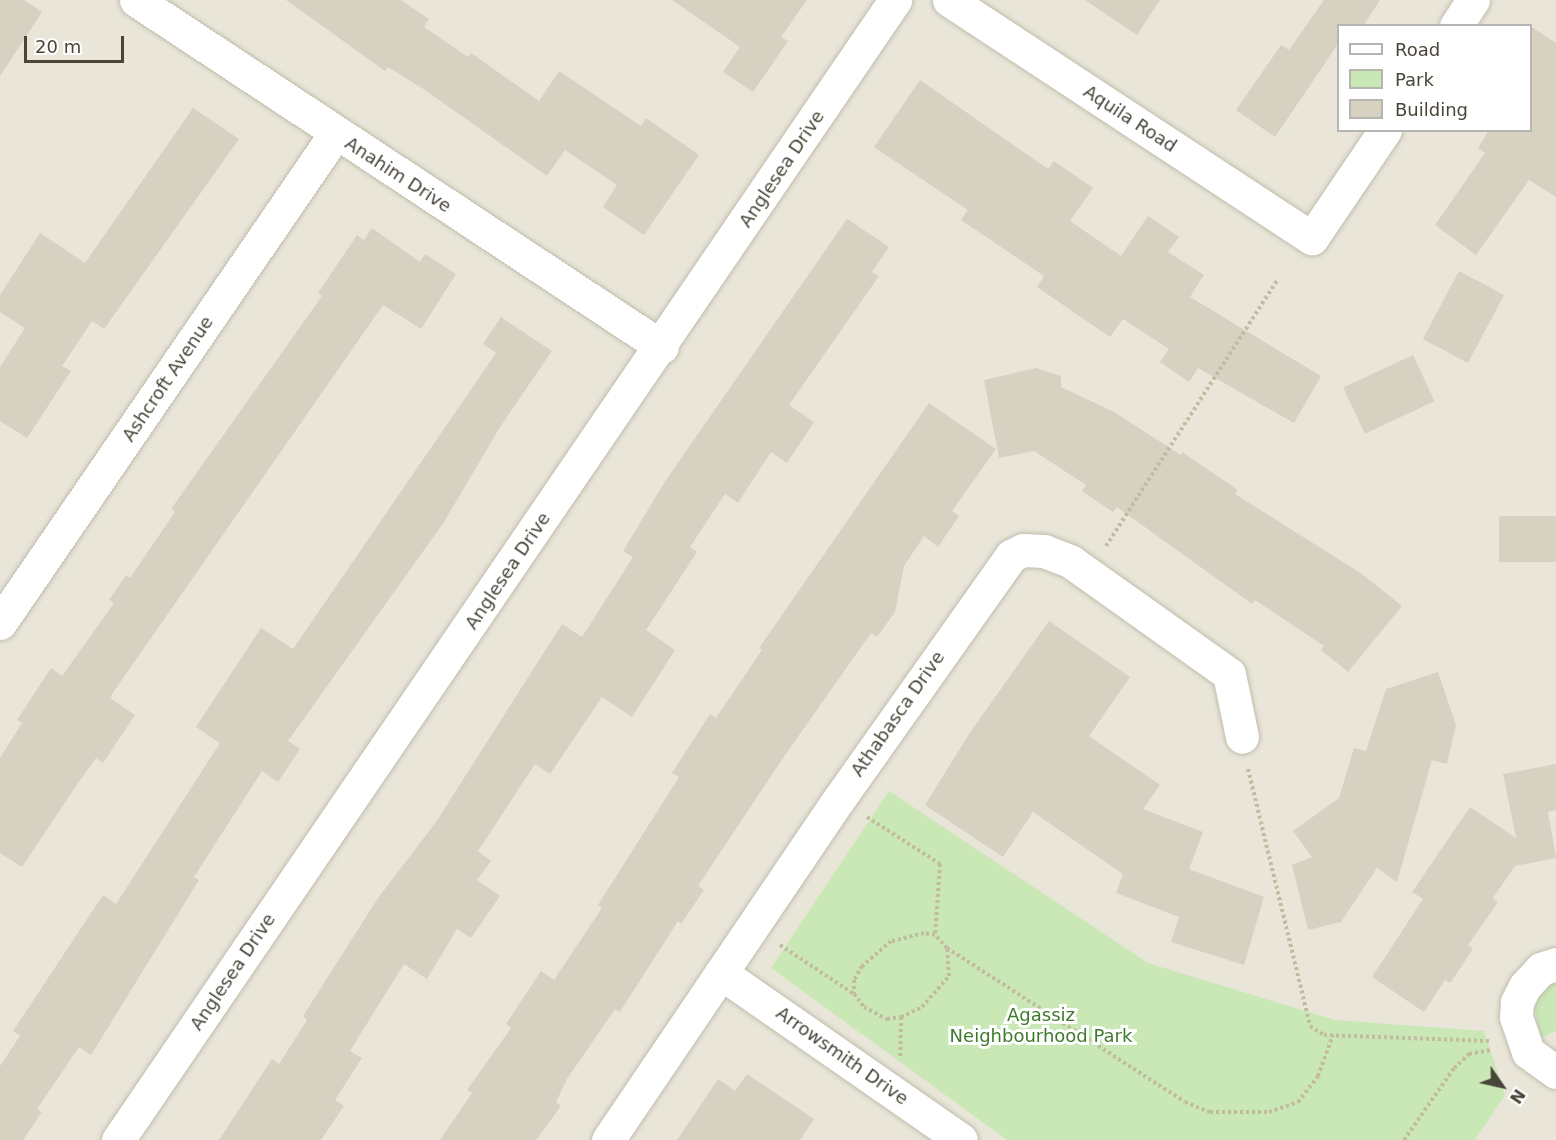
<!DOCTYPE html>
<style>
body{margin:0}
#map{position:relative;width:1556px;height:1140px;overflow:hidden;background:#f5f3eb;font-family:"DejaVu Sans",sans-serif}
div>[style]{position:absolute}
.residential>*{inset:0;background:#e9e6d9}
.green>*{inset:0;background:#c9e8b5}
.building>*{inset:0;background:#d6d1c0;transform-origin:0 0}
.path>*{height:4px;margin-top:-2px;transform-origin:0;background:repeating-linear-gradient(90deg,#c2bb9f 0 3px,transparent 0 6px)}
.roads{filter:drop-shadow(0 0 2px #c0bdad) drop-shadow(0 0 2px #c0bdad)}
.minor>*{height:33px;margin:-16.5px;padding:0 16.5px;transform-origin:16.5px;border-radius:16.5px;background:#fff}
span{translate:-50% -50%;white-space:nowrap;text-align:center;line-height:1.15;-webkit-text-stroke:6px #fff;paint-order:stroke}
.street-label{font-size:18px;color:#494539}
.park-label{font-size:18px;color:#3e7a2c}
.legend{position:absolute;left:1337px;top:24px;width:195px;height:108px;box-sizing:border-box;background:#fff;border:2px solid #b6b5b0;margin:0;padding:8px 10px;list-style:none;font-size:18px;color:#494539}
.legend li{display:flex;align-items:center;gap:12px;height:30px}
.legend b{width:30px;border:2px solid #b6b5b0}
.north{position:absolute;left:1472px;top:1056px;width:60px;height:60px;-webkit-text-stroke:4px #fff;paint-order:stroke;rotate:124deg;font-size:16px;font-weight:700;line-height:24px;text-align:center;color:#494539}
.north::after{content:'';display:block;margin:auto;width:21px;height:27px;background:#494539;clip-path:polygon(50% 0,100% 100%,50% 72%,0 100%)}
.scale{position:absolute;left:24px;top:36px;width:100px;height:27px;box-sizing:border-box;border:3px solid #494539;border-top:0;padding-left:8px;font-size:18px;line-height:21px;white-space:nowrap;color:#494539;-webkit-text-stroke:4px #fff;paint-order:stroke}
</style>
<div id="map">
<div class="residential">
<div style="clip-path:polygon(evenodd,0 0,1556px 0,1556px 1140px,0 1140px,0 0,1338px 26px,1530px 26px,1530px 130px,1338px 130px,1338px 26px)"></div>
</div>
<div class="green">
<div style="clip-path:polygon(889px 791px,1148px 963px,1335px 1020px,1484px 1031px,1505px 1095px,1475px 1140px,1007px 1140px,771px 968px)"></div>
<div style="clip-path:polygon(1556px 978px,1556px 1031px,1541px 1038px,1535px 1008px,1542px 989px)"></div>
</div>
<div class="building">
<div style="clip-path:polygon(0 0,24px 0,42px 12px,0 76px)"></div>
<div style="clip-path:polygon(286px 0,401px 0,429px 19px,424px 27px,468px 57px,471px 53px,539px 101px,559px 71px,641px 126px,646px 118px,699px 155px,644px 235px,603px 207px,617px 185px,565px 150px,547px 176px,425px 90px,388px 67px,385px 71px)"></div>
<div style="clip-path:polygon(672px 0,807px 0,781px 37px,788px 41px,753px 92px,723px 72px,740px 47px)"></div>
<div style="clip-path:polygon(1085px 0,1160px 0,1137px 35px)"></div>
<div style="clip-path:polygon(1324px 0,1380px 0,1363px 26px,1338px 26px,1338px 44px,1275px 137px,1236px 110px,1281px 45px,1289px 50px)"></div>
<div style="clip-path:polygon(1530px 26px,1556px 43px,1556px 197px,1529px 180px,1476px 255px,1435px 225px,1485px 153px,1478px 148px,1489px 130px,1530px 130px)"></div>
<div style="clip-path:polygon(920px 80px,1048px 169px,1054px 161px,1093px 188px,1070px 221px,1121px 256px,1148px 216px,1179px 237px,1168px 252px,1204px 275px,1190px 297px,1321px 376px,1294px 423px,1198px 368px,1189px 382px,1160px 362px,1169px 349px,1123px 319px,1110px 337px,1037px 287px,1044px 276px,961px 220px,968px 210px,874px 147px)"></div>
<div style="clip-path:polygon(193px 108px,239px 139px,104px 329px,92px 321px,62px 366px,71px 371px,27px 438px,0 421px,0 367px,25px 328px,0 312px,0 295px,40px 233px,85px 263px)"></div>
<div style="clip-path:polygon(847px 219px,889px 247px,872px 272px,879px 276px,789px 405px,814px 422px,787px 463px,771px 452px,738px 503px,725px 494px,690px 547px,697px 552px,646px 630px,675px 650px,632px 717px,602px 697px,550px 774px,535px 764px,478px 851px,491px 861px,477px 880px,500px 896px,471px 938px,457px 929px,427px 979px,404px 964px,350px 1051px,362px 1058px,335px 1100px,344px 1106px,321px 1140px,219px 1140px,272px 1059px,279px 1064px,307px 1020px,303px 1016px,378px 898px,436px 822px,562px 624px,582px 637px,633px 557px,623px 551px,666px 480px)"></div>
<div style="clip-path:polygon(372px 228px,420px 262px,425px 254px,456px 274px,421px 329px,383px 305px,112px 694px,111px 699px,135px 715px,103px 763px,96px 758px,78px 783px,22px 867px,0 853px,0 758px,22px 723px,17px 720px,51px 668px,62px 676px,114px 603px,109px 600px,126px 575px,130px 578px,175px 512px,171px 509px,322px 296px,318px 293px,357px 235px,364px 240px)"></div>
<div style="left:1459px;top:271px;width:51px;height:77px;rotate:28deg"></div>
<div style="clip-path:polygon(501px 317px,552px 351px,500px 427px,444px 522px,288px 741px,300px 749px,278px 782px,262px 771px,194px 877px,199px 880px,91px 1055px,79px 1047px,37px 1109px,42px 1112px,23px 1140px,0 1140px,0 1066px,20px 1036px,13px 1031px,103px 895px,116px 904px,220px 743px,196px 727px,261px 628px,293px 649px,496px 353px,483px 344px)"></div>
<div style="left:1413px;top:355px;width:51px;height:77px;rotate:65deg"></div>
<div style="clip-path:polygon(1036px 368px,1061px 376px,1061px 387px,1114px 412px,1181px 455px,1182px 452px,1238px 490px,1235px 494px,1362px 574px,1402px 606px,1348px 672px,1321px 650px,1324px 646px,1255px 600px,1252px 604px,1117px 507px,1113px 512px,1082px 491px,1086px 485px,1034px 451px,999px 458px,984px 380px)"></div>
<div style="clip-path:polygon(929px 403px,996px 449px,952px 511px,959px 516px,938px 547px,924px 536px,904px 566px,895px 612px,877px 637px,871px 633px,783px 758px,698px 886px,704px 890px,681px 924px,678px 921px,620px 1012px,615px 1009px,567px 1079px,556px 1102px,561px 1106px,536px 1140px,440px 1140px,472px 1093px,467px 1090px,511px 1028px,506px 1024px,541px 971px,554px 980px,602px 908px,598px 905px,679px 777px,672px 773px,710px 714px,716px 718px,762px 650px,759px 648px)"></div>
<div style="left:1556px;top:516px;width:46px;height:57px;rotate:90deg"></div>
<div style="clip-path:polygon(1049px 621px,1130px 677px,1089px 736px,1160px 785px,1143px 809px,1203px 832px,1189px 869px,1264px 897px,1244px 965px,1171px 942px,1179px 917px,1116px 893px,1123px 874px,1033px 812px,1003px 857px,925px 805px,969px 734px)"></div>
<div style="clip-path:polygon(1438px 672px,1456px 725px,1447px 764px,1432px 760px,1397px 882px,1377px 868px,1341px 922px,1308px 930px,1292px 865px,1312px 857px,1293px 831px,1339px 798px,1354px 748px,1366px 751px,1386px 689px)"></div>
<div style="clip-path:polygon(1556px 764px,1556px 810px,1548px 812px,1556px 858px,1515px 866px,1493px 898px,1498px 902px,1468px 945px,1473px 949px,1450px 983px,1445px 980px,1424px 1012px,1372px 977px,1423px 899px,1412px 892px,1470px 807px,1516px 838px,1503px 774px)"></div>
<div style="clip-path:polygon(747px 1074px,814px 1119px,800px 1140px,677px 1140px,718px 1079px,735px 1091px)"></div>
</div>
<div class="path">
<div style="left:1106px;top:546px;width:318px;rotate:-57.2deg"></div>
<div style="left:1248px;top:769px;width:264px;rotate:76.4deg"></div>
<div style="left:1310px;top:1026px;width:17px;rotate:33deg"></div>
<div style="left:1324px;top:1035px;width:165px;rotate:2.1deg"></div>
<div style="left:867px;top:817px;width:87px;rotate:32.8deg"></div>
<div style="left:940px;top:864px;width:71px;rotate:94deg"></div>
<div style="left:935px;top:935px;width:11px;rotate:-170deg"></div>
<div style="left:924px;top:933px;width:34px;rotate:166deg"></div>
<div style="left:891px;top:941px;width:38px;rotate:139deg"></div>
<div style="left:862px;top:966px;width:16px;rotate:120deg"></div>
<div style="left:854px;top:980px;width:14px;rotate:90deg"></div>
<div style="left:854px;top:994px;width:16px;rotate:52deg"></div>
<div style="left:864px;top:1007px;width:26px;rotate:28deg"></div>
<div style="left:887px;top:1019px;width:14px;rotate:-8deg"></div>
<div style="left:901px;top:1017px;width:39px;rotate:91deg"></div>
<div style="left:780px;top:945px;width:89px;rotate:33.5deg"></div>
<div style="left:947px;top:948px;width:283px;rotate:32.9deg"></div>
<div style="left:1185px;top:1102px;width:27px;rotate:22deg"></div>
<div style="left:1210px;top:1112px;width:59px"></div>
<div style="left:1269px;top:1112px;width:31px;rotate:-19deg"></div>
<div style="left:1298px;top:1102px;width:33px;rotate:-52deg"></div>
<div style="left:1318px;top:1076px;width:44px;rotate:-69.9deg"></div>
<div style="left:901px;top:1017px;width:23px;rotate:-25deg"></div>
<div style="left:922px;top:1007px;width:41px;rotate:-48.9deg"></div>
<div style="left:949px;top:976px;width:28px;rotate:-94deg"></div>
<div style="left:947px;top:948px;width:18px;rotate:-133deg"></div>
<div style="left:1404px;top:1140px;width:88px;rotate:-55.2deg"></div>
<div style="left:1454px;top:1068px;width:21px;rotate:-43deg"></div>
<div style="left:1469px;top:1054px;width:23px;rotate:-10deg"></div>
</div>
<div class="roads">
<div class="minor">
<div style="left:136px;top:0;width:630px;rotate:33.41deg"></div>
<div style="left:949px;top:0;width:434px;rotate:33.3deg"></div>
<div style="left:1312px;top:238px;width:130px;rotate:-55.9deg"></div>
<div style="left:1456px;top:26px;width:31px;rotate:-57deg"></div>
<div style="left:0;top:623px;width:593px;rotate:-55.59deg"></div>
<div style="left:1556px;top:964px;width:16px;rotate:162deg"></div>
<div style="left:1541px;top:969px;width:23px;rotate:133deg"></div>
<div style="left:1525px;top:986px;width:18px;rotate:117deg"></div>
<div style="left:1517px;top:1002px;width:15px;rotate:94deg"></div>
<div style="left:1516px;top:1017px;width:37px;rotate:71deg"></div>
<div style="left:1528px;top:1052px;width:34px;rotate:36deg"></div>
<div style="left:721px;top:973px;width:292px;rotate:34.8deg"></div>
<div style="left:118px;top:1140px;width:1380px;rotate:-55.72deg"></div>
<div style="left:608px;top:1140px;width:412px;rotate:-55.9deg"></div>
<div style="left:839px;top:799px;width:298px;rotate:-54.7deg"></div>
<div style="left:1011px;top:556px;width:13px;rotate:-27deg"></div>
<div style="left:1023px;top:550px;width:21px;rotate:3deg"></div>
<div style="left:1044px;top:551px;width:28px;rotate:21deg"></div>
<div style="left:1070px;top:561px;width:195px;rotate:35.4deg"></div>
<div style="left:1229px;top:674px;width:64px;rotate:78.3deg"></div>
</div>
</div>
<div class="street-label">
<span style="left:1130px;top:119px;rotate:33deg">Aquila Road</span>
<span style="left:782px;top:169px;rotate:-56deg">Anglesea Drive</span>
<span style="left:398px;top:175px;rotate:33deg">Anahim Drive</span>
<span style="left:168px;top:379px;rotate:-56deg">Ashcroft Avenue</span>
<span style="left:508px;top:571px;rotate:-56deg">Anglesea Drive</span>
<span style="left:898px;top:714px;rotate:-55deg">Athabasca Drive</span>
<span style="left:233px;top:972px;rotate:-56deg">Anglesea Drive</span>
<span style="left:842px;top:1056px;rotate:35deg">Arrowsmith Drive</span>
</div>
<div class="park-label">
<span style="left:1041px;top:1026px">Agassiz<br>Neighbourhood Park</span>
</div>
<ul class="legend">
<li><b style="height:8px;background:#fff"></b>Road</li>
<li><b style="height:16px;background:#c9e8b5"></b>Park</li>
<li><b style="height:16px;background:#d6d1c0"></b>Building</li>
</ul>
<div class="north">N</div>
<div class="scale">20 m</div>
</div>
